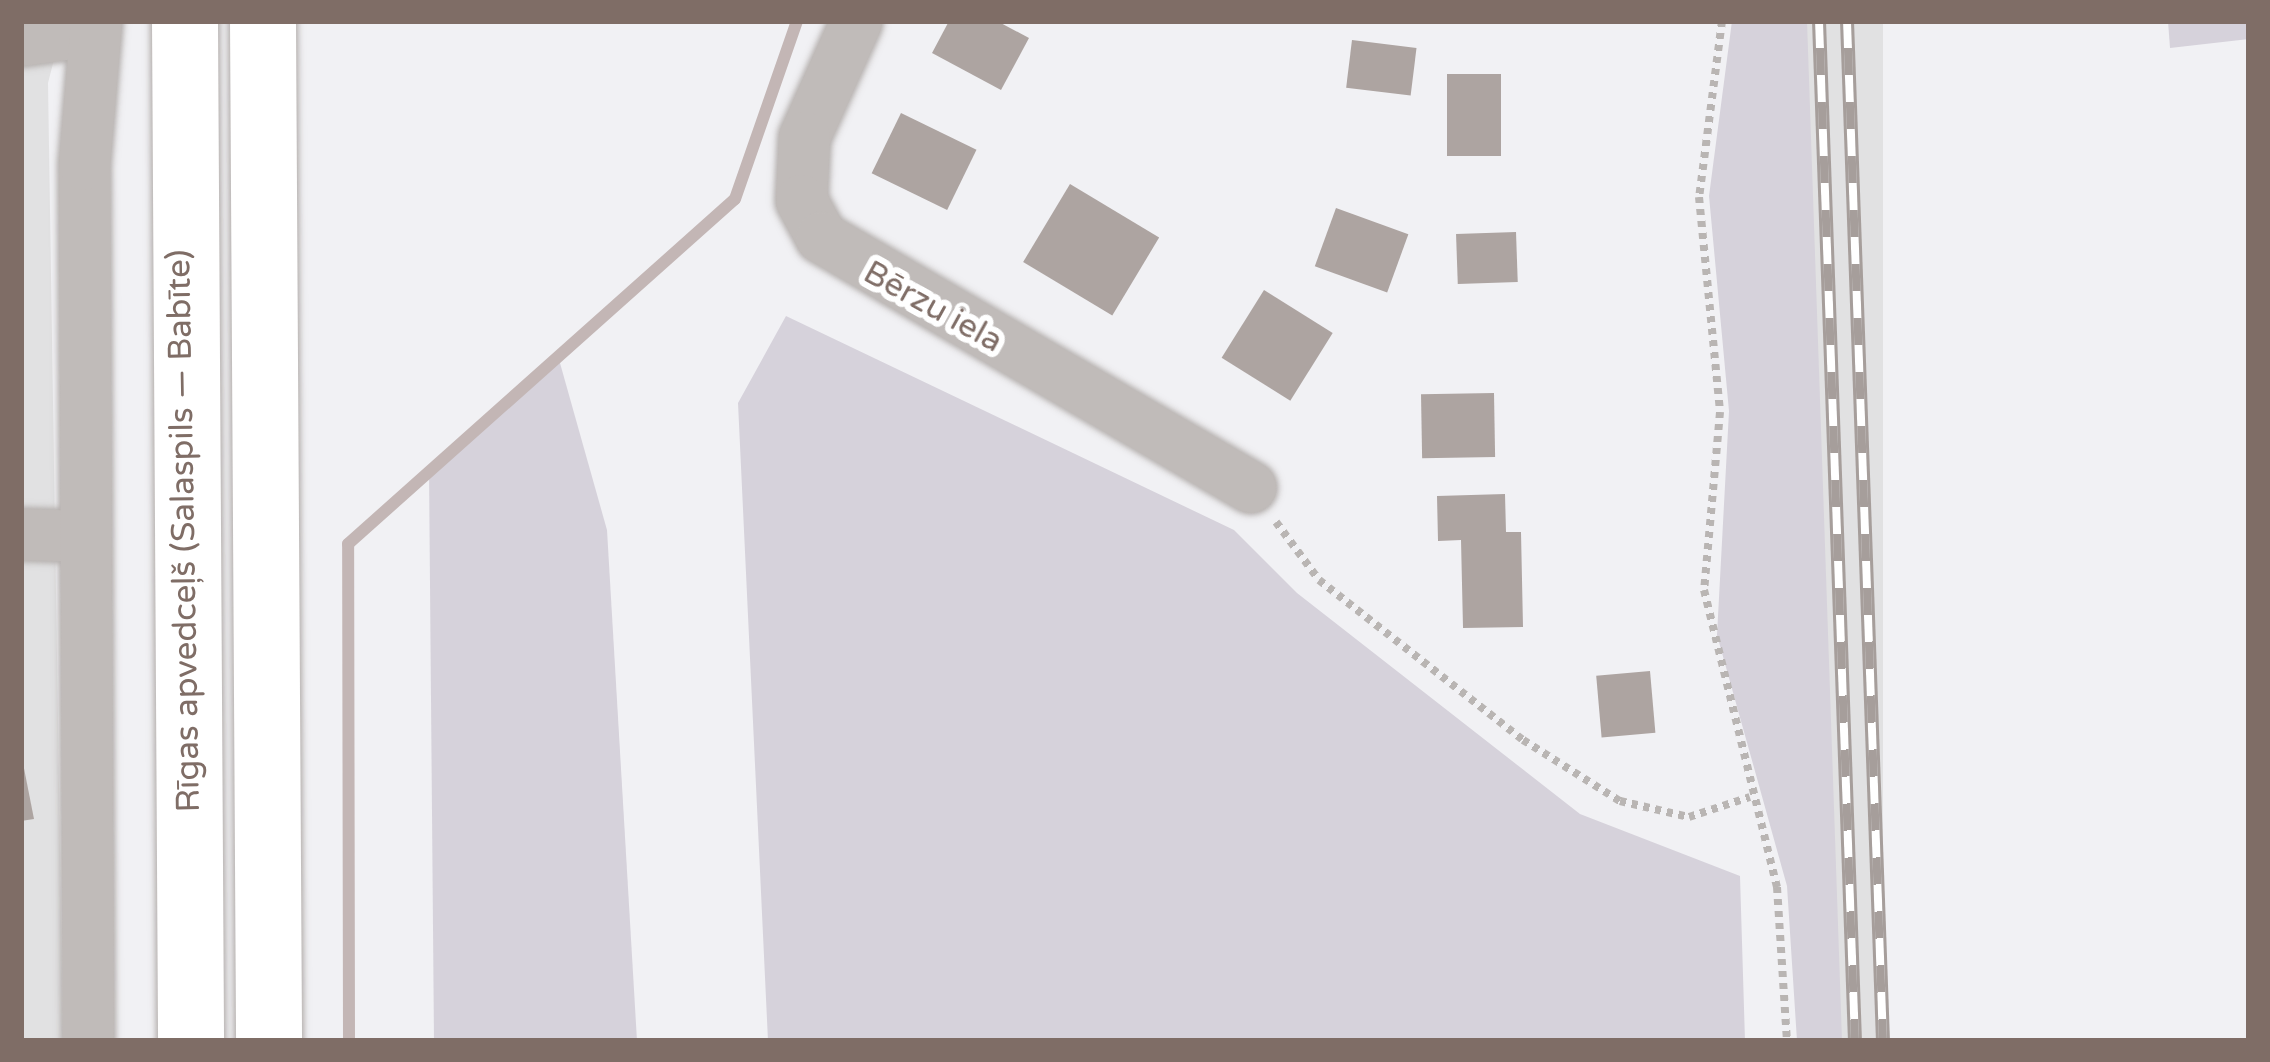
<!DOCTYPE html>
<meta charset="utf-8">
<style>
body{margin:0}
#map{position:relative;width:2270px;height:1062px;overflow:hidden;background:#f1f1f4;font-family:"Varela Round",sans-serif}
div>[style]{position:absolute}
.built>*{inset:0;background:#e1e1e2;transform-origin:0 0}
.green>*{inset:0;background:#d6d2db}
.stream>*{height:12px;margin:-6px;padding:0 6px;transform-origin:6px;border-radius:6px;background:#c3b6b5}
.building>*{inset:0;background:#ada4a1;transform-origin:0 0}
.path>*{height:8px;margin-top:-4px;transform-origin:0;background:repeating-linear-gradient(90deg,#b9b5b3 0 6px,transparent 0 12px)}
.roads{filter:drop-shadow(0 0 3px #b4afad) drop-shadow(0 0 3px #b4afad)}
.minor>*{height:51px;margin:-25.5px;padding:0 25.5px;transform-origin:25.5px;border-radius:25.5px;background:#c0bbb9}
.highway>*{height:66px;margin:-33px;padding:0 33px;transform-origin:33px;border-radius:33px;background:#fff}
.rail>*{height:14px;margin-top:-7px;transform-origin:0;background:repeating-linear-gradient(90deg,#fff 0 27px,#a69e9b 0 54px);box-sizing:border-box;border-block:3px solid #a69e9b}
span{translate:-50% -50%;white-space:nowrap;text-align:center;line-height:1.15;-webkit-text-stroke:12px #fff;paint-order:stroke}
.street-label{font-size:33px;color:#7f6d66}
.frame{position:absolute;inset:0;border:24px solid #7f6d66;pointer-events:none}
</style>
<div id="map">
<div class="built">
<div style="clip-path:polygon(21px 21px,64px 21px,48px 83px,63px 1041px,21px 1041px)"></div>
<div style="left:1807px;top:21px;width:76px;height:1021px"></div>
</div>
<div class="green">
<div style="clip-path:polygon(1732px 21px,1807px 21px,1842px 1041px,1797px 1041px,1787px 886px,1717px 635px,1729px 411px,1709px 196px)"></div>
<div style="clip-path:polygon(2168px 21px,2249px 21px,2249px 39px,2170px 48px)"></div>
<div style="clip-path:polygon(786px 316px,1234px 530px,1297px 593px,1580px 814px,1740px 876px,1745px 1041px,768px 1041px,738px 403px)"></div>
<div style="clip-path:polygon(558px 356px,607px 530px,637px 1041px,434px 1041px,429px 470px)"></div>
</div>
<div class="stream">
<div style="left:349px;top:1041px;width:497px;rotate:-90.1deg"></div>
<div style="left:348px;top:544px;width:518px;rotate:-41.72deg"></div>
<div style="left:735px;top:199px;width:188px;rotate:-70.8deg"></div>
</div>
<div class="building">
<div style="clip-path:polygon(949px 21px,997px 21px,1029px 38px,1001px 90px,932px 53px)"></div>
<div style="left:1352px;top:40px;width:65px;height:48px;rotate:7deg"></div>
<div style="left:1447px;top:74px;width:54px;height:82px"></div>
<div style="left:901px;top:113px;width:84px;height:67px;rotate:26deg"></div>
<div style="left:1070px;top:184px;width:104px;height:91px;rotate:31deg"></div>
<div style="left:1336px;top:208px;width:77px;height:62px;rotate:20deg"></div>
<div style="left:1516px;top:232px;width:50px;height:60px;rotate:88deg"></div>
<div style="left:1264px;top:290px;width:81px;height:80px;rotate:32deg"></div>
<div style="left:1494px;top:393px;width:64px;height:73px;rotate:89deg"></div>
<div style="clip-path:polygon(1505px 494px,1506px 532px,1521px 532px,1523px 627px,1463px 628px,1461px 540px,1438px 541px,1437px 496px)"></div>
<div style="left:1650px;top:671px;width:62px;height:54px;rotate:85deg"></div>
<div style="clip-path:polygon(21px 753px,34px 819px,21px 821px)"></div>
</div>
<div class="path">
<div style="left:1722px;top:21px;width:177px;rotate:97.4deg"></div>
<div style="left:1699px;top:197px;width:216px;rotate:84.4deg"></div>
<div style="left:1720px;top:412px;width:179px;rotate:95.1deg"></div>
<div style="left:1704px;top:590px;width:306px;rotate:76.2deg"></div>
<div style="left:1777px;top:887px;width:154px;rotate:86.3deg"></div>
<div style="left:1276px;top:522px;width:72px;rotate:53.4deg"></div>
<div style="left:1319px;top:580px;width:259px;rotate:38.1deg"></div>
<div style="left:1523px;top:740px;width:115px;rotate:32.2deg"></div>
<div style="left:1620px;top:801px;width:71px;rotate:13.1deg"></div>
<div style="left:1689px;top:817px;width:64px;rotate:-18.2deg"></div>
</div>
<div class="roads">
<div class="minor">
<div style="left:856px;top:21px;width:127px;rotate:114.1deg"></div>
<div style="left:804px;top:137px;width:63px;rotate:92.7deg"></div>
<div style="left:801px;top:200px;width:42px;rotate:61.6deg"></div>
<div style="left:821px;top:237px;width:497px;rotate:30.2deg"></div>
<div style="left:21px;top:40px;width:73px;rotate:-7.9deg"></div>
<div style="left:21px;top:534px;width:64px;rotate:1.8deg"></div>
<div style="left:88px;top:1041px;width:877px;rotate:-90.26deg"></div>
<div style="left:84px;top:164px;width:144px;rotate:-85.2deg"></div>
</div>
<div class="highway">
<div style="left:185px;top:21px;width:1020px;rotate:89.66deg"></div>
<div style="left:263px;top:21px;width:1020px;rotate:89.66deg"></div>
</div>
</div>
<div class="rail">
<div style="left:1819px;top:21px;width:1021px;rotate:87.98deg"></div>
<div style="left:1847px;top:21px;width:1021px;rotate:87.98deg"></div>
</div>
<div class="street-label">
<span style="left:933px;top:307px;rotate:29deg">Bērzu iela</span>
<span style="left:184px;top:531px;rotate:-91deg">Rīgas apvedceļš (Salaspils — Babīte)</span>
</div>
<div class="frame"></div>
</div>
